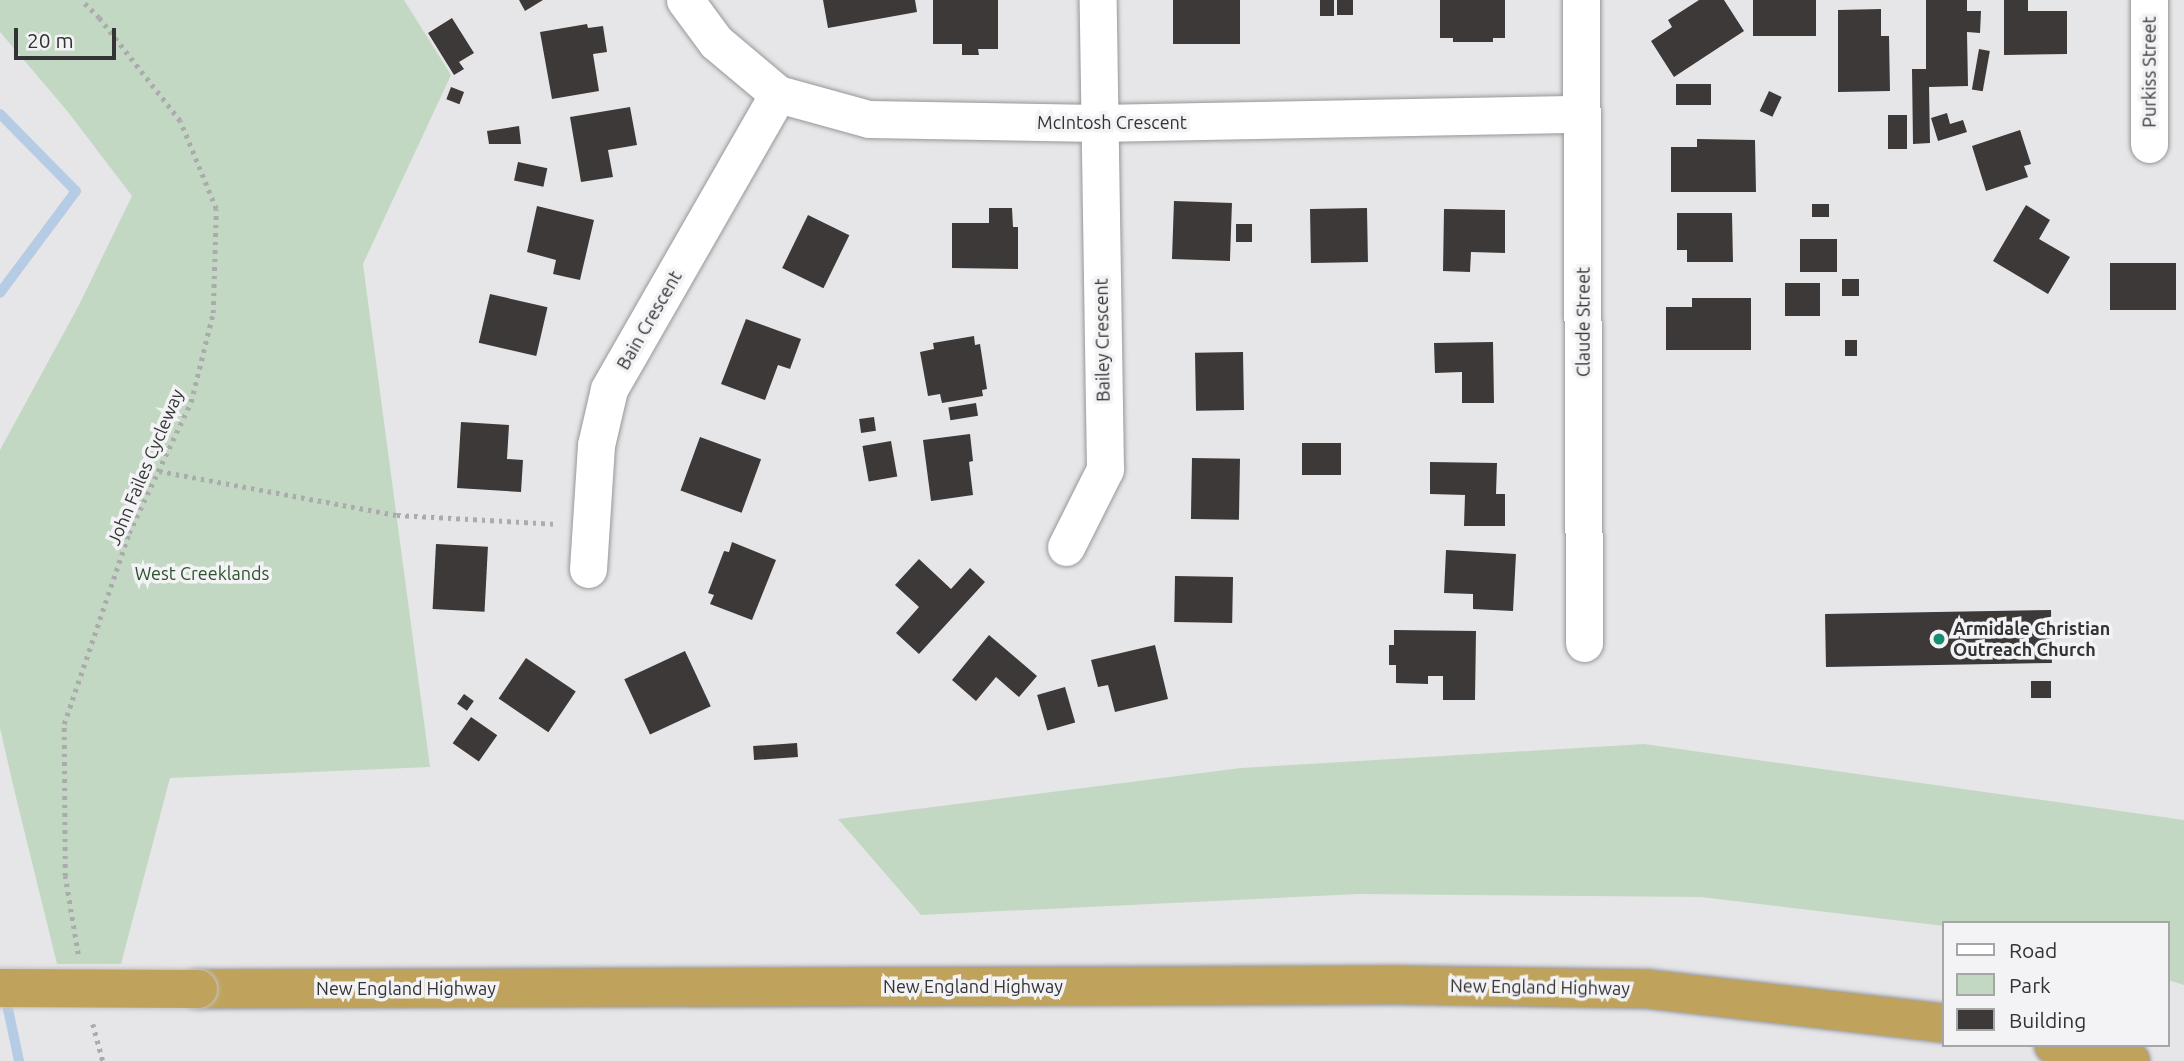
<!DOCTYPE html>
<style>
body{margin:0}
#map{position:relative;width:2184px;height:1061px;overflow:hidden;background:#e6e6e9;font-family:Ubuntu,sans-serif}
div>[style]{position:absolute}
.green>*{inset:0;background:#c3d8c2}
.stream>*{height:10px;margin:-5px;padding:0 5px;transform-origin:5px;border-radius:5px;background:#b6cce5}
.building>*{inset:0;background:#3c3938;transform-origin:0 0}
.path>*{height:4.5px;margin-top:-2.25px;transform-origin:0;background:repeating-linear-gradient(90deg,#ababae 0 3.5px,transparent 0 8.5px)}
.roads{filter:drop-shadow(0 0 2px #97979a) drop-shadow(0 0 2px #97979a)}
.minor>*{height:37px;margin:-18.5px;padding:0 18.5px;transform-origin:18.5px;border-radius:18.5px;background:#fff}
.trunk>*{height:38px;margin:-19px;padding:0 19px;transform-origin:19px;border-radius:19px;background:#bfa35c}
.bridges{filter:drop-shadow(0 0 2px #c2c2c2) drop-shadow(0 0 2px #c2c2c2)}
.trunk-bridge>*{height:38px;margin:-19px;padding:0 19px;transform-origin:19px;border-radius:19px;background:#bfa35c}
.dots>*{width:19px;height:19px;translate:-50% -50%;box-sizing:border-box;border:4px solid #f3f3f6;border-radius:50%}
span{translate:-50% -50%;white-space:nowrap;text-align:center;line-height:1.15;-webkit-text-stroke:7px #f3f3f6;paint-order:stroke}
.street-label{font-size:18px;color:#333335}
.park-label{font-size:18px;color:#2e512d}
.poi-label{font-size:18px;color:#333335;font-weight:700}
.left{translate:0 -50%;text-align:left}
.legend{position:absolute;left:1942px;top:921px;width:228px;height:126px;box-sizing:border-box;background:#f3f3f6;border:2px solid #a6a6a9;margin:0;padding:9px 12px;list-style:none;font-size:21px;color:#333335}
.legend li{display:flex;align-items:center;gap:14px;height:35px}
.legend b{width:35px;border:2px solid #a6a6a9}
.scale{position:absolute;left:14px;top:28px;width:102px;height:32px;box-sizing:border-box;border:4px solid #333335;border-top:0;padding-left:9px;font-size:21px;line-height:24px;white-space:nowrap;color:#333335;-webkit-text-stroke:5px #f3f3f6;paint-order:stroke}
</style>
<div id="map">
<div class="green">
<div style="clip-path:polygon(0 0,404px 0,451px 75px,363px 264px,430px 767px,170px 778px,121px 964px,57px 964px,13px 785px,0 728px,0 450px,79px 305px,132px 196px,68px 112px,0 32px)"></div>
<div style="clip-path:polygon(1644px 744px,2184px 820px,2184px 985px,2168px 980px,2168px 923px,1944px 923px,1944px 926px,1701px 897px,1359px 894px,921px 915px,838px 819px,1241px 768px)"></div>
</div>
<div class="stream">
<div style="left:0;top:114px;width:108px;rotate:45.4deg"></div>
<div style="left:76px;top:191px;width:127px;rotate:126.7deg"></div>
<div style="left:5px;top:995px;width:67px;rotate:78deg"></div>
</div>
<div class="building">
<div style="clip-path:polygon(519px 0,543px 0,525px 11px)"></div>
<div style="clip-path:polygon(823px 0,915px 0,917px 12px,828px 28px)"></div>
<div style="clip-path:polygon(933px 0,998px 0,998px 49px,978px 49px,979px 55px,962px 55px,962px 44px,933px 44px)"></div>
<div style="left:1173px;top:0;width:67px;height:44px"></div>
<div style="left:1320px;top:0;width:14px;height:16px"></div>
<div style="left:1337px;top:0;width:16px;height:15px"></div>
<div style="clip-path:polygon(1440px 0,1505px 0,1505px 38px,1493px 38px,1493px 42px,1453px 42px,1453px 38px,1440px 38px)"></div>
<div style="clip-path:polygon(1699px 0,1724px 0,1744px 31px,1674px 77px,1651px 41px,1672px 27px,1668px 20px)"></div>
<div style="left:1753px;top:0;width:63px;height:36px"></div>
<div style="clip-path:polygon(1926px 0,1967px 0,1967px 11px,1981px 11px,1980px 33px,1967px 32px,1968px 86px,1929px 87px,1930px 143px,1913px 144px,1912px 69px,1926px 69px)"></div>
<div style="clip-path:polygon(2004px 0,2028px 0,2028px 11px,2067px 11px,2067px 54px,2004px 55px)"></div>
<div style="clip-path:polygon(1881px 9px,1881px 36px,1889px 36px,1890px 91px,1838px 92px,1838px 10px)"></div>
<div style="clip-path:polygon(452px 18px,474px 53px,459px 62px,464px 69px,454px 75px,428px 33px)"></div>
<div style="clip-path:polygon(587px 24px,588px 28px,603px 26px,607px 52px,593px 54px,599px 91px,552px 99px,540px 32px)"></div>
<div style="left:1979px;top:49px;width:11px;height:41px;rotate:10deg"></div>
<div style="left:1676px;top:84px;width:35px;height:21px"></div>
<div style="left:451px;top:87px;width:14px;height:13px;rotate:21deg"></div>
<div style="left:1769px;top:91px;width:14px;height:22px;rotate:25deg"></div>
<div style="clip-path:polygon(630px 107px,637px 145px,608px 150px,613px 177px,581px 182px,570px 117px)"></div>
<div style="clip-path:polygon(1947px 113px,1950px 124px,1963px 120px,1967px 132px,1938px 141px,1931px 118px)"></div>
<div style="left:1888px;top:115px;width:19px;height:34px"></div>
<div style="clip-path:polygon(519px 126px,521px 144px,489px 144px,487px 131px)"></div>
<div style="clip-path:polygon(2020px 130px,2031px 164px,2024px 166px,2028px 177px,1986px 191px,1972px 146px)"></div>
<div style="clip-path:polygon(1697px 139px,1755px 140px,1756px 192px,1671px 192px,1671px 147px,1697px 147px)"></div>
<div style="left:518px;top:162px;width:30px;height:19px;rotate:12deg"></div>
<div style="left:1174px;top:201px;width:58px;height:58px;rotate:2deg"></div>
<div style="left:1812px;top:204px;width:17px;height:13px"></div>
<div style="clip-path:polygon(2026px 205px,2050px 220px,2039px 239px,2070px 257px,2048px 294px,1993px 261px)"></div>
<div style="clip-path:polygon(537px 206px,594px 220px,580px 280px,553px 274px,556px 260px,527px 252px)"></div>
<div style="clip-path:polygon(989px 208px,1012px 208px,1013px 227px,1018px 227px,1018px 269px,952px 268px,952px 223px,989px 223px)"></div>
<div style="left:1367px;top:208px;width:54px;height:57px;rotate:89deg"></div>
<div style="clip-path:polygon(1444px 209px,1505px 210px,1505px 253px,1471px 252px,1470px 272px,1443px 271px)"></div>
<div style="clip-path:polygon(1677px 213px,1732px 213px,1733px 262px,1687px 262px,1687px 250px,1677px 250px)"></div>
<div style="left:808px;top:215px;width:46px;height:59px;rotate:26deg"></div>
<div style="left:1236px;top:224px;width:16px;height:18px"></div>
<div style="left:1800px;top:239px;width:37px;height:33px"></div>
<div style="left:2110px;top:263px;width:66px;height:47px"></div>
<div style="left:1842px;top:279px;width:17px;height:17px"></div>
<div style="left:1785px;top:283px;width:35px;height:33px"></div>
<div style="left:490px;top:294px;width:59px;height:50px;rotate:13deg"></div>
<div style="clip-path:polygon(1692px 298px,1751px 298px,1751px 350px,1666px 350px,1666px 307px,1692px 307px)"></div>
<div style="clip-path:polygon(746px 319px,801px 339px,790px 369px,778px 365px,765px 400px,721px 384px)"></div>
<div style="clip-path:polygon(974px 336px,975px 345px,980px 344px,987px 389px,982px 390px,983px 396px,942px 403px,940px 394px,928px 396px,920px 352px,934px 349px,933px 343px)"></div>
<div style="left:1845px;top:340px;width:12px;height:16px"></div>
<div style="clip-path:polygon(1493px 342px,1494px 403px,1462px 403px,1462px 372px,1435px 373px,1434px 343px)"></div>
<div style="left:1243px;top:352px;width:58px;height:48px;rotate:89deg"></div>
<div style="left:976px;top:403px;width:13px;height:28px;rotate:81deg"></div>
<div style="left:874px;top:417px;width:14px;height:15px;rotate:82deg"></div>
<div style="clip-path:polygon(461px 422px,509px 425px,507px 459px,523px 460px,521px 492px,457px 488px)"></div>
<div style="clip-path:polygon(970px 434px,973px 461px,969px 462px,973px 495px,931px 501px,923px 440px)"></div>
<div style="left:700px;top:437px;width:65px;height:57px;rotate:20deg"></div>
<div style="left:891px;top:441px;width:36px;height:29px;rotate:80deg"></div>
<div style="left:1302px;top:443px;width:39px;height:32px"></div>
<div style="left:1192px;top:458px;width:48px;height:61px;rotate:1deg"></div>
<div style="clip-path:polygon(1430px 462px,1497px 463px,1496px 494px,1505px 494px,1505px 526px,1464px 526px,1465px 495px,1430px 494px)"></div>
<div style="clip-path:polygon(732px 542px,776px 560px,752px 620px,710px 604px,714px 595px,708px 593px,724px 551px,729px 552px)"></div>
<div style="left:436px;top:544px;width:52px;height:65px;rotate:3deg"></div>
<div style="clip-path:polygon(1446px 550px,1516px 554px,1513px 611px,1473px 609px,1473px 594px,1444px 593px)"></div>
<div style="clip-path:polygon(919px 559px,951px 589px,970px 568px,985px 582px,919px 654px,896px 633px,919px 607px,895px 585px)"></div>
<div style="left:1175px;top:576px;width:58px;height:46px;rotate:1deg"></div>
<div style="left:2051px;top:610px;width:53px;height:226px;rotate:89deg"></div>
<div style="clip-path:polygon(1394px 630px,1476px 631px,1475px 700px,1443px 700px,1443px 676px,1428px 676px,1428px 684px,1396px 683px,1396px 665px,1389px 665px,1389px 645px,1394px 645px)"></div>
<div style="clip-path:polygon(989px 635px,1037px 676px,1019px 697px,996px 677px,976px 701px,952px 680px)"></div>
<div style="clip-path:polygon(1155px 645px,1168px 699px,1115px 712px,1108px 685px,1098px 687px,1091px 660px)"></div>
<div style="left:685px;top:651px;width:61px;height:67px;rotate:65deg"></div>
<div style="left:526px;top:658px;width:60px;height:49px;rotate:34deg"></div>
<div style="left:2031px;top:681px;width:20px;height:17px"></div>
<div style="left:1065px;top:687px;width:37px;height:29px;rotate:74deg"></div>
<div style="left:464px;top:694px;width:12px;height:12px;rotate:35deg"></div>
<div style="left:471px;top:717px;width:32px;height:32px;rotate:35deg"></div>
<div style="left:797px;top:743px;width:14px;height:44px;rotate:86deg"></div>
</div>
<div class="path">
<div style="left:159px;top:471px;width:242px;rotate:10.5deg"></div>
<div style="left:397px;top:515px;width:159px;rotate:3.2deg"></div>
<div style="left:78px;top:954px;width:79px;rotate:-99.5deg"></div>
<div style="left:65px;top:876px;width:152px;rotate:-90.4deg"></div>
<div style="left:64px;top:724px;width:202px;rotate:-71.2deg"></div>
<div style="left:129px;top:533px;width:145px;rotate:-64.7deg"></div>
<div style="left:191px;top:402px;width:92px;rotate:-76.1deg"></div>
<div style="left:213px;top:313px;width:104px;rotate:-88.3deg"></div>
<div style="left:216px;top:209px;width:95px;rotate:-112.2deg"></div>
<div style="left:180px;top:121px;width:131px;rotate:-128.2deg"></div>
<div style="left:99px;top:18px;width:25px;rotate:-135deg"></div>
<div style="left:93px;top:1024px;width:38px;rotate:75deg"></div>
</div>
<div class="roads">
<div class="minor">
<div style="left:685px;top:0;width:52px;rotate:53.6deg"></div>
<div style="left:716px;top:42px;width:81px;rotate:40deg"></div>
<div style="left:778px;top:94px;width:94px;rotate:15.4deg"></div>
<div style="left:869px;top:119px;width:229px;rotate:1deg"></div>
<div style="left:1098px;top:123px;width:484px;rotate:-1.1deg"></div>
<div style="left:1581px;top:0;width:643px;rotate:89.73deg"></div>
<div style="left:2149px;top:0;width:144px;rotate:90deg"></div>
<div style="left:1066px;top:547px;width:87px;rotate:-63.4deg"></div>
<div style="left:1105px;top:469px;width:469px;rotate:-90.9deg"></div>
<div style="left:588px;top:569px;width:124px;rotate:-86.3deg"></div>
<div style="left:596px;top:445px;width:57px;rotate:-76.9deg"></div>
<div style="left:609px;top:389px;width:340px;rotate:-60.2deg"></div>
</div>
<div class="trunk">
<div style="left:198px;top:989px;width:1197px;rotate:-0.19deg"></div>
<div style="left:1395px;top:985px;width:253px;rotate:0.9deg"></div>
<div style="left:1648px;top:989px;width:298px;rotate:6.6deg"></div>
<div style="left:2054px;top:1045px;width:78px;rotate:11.9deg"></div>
</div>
</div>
<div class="bridges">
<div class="trunk-bridge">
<div style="left:0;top:988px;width:198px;rotate:0.3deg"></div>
</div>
</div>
<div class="dots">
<div style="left:1939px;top:639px;background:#168d70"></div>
</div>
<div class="street-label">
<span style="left:2149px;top:72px;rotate:-90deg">Purkiss Street</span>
<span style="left:1112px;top:122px">McIntosh Crescent</span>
<span style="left:649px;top:320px;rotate:-60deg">Bain Crescent</span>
<span style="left:1583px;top:322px;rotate:-90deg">Claude Street</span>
<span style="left:1102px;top:340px;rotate:-91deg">Bailey Crescent</span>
<span style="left:145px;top:467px;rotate:-67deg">John Failes Cycleway</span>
<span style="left:973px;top:986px">New England Highway</span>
<span style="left:1540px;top:987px;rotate:1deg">New England Highway</span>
<span style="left:406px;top:988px">New England Highway</span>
</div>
<div class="park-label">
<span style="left:202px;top:573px">West Creeklands</span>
</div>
<div class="poi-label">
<span class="left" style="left:1953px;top:639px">Armidale Christian<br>Outreach Church</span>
</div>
<ul class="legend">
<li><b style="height:9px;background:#fff"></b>Road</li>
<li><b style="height:19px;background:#c3d8c2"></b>Park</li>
<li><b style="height:19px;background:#3c3938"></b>Building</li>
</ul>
<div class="scale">20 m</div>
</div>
